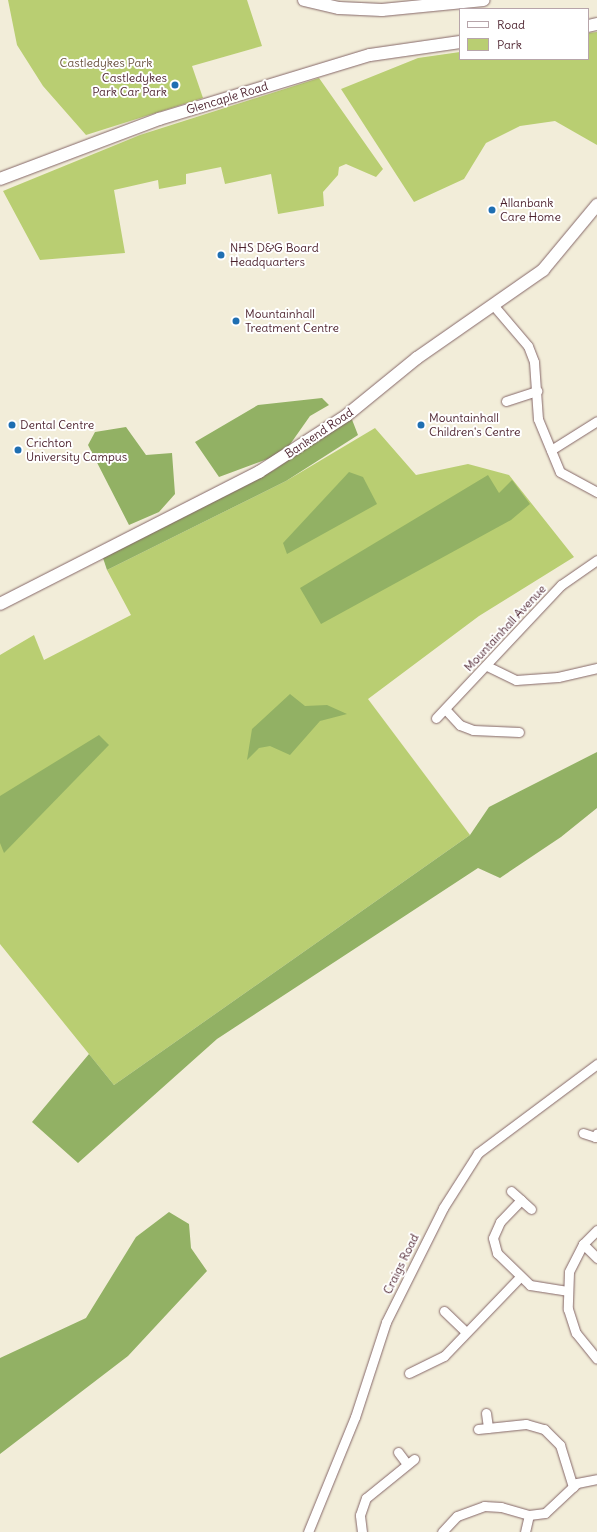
<!DOCTYPE html>
<style>
body{margin:0}
#map{position:relative;width:597px;height:1532px;overflow:hidden;background:#f2edd9;font-family:Delius,sans-serif}
div>[style]{position:absolute}
.green>*{inset:0;background:#b9ce72}
.forest>*{inset:0;background:#92b164}
.roads{filter:drop-shadow(0 0 1px #856768) drop-shadow(0 0 1px #856768)}
.street>*{height:9px;margin:-4.5px;padding:0 4.5px;transform-origin:4.5px;border-radius:4.5px;background:#fff}
.secondary>*{height:12px;margin:-6px;padding:0 6px;transform-origin:6px;border-radius:6px;background:#fff}
.dots>*{width:11px;height:11px;translate:-50% -50%;box-sizing:border-box;border:2px solid #fff;border-radius:50%}
span{translate:-50% -50%;white-space:nowrap;text-align:center;line-height:1.15;-webkit-text-stroke:4px #fff;paint-order:stroke}
.park-label{font-size:12px;color:#6b5440}
.poi-label{font-size:12px;color:#4a1f2b}
.right{translate:-100% -50%;text-align:right}
.left{translate:0 -50%;text-align:left}
.street-label{font-size:12px;color:#4a1f2b}
.legend{position:absolute;left:459px;top:8px;width:130px;height:52px;box-sizing:border-box;background:#fff;border:1px solid #b7a5aa;margin:0;padding:5px 7px;list-style:none;font-size:12px;color:#4a1f2b}
.legend li{display:flex;align-items:center;gap:8px;height:20px}
.legend b{width:20px;border:1px solid #b7a5aa}
</style>
<div id="map">
<div class="green">
<div style="clip-path:polygon(8px 0,247px 0,262px 46px,192px 66px,203px 98px,86px 135px,43px 86px,17px 45px)"></div>
<div style="clip-path:polygon(597px 32px,597px 145px,555px 121px,520px 126px,486px 143px,464px 179px,414px 202px,341px 89px,418px 58px,460px 52px,460px 59px,588px 59px,588px 33px)"></div>
<div style="clip-path:polygon(319px 78px,383px 169px,376px 177px,346px 164px,339px 167px,338px 175px,323px 192px,324px 206px,278px 214px,271px 174px,225px 184px,221px 167px,186px 174px,186px 184px,159px 189px,158px 180px,114px 190px,125px 253px,40px 260px,3px 191px,140px 135px)"></div>
<div style="clip-path:polygon(375px 428px,416px 475px,468px 464px,509px 475px,574px 557px,479px 616px,368px 699px,470px 835px,114px 1085px,0 944px,0 655px,34px 635px,44px 660px,131px 615px,107px 570px,286px 481px)"></div>
</div>
<div class="forest">
<div style="clip-path:polygon(322px 398px,329px 405px,310px 416px,284px 453px,219px 477px,195px 442px,258px 405px)"></div>
<div style="clip-path:polygon(351px 417px,358px 435px,286px 481px,107px 570px,102px 555px,274px 470px)"></div>
<div style="clip-path:polygon(126px 427px,146px 455px,172px 453px,175px 494px,159px 512px,129px 525px,88px 445px,95px 432px)"></div>
<div style="clip-path:polygon(349px 472px,363px 477px,377px 504px,287px 554px,283px 543px)"></div>
<div style="clip-path:polygon(488px 475px,499px 493px,512px 480px,530px 504px,511px 520px,321px 624px,300px 588px)"></div>
<div style="clip-path:polygon(290px 694px,305px 706px,327px 705px,347px 714px,320px 721px,290px 755px,270px 746px,259px 748px,247px 760px,252px 729px)"></div>
<div style="clip-path:polygon(99px 735px,109px 745px,4px 853px,0 843px,0 796px)"></div>
<div style="clip-path:polygon(597px 752px,597px 808px,561px 837px,500px 878px,478px 868px,217px 1039px,78px 1163px,32px 1122px,89px 1054px,114px 1085px,470px 835px,489px 807px)"></div>
<div style="clip-path:polygon(169px 1212px,189px 1224px,191px 1248px,207px 1271px,128px 1356px,0 1454px,0 1358px,86px 1318px,136px 1237px)"></div>
</div>
<div class="roads">
<div class="street">
<div style="left:494px;top:306px;width:52px;rotate:49.6deg"></div>
<div style="left:528px;top:346px;width:17px;rotate:69deg"></div>
<div style="left:534px;top:362px;width:57px;rotate:86deg"></div>
<div style="left:538px;top:419px;width:57px;rotate:67.5deg"></div>
<div style="left:560px;top:472px;width:42px;rotate:28.4deg"></div>
<div style="left:506px;top:401px;width:33px;rotate:-18deg"></div>
<div style="left:551px;top:450px;width:54px;rotate:-32.2deg"></div>
<div style="left:487px;top:666px;width:32px;rotate:26deg"></div>
<div style="left:516px;top:680px;width:42px;rotate:-4.1deg"></div>
<div style="left:558px;top:677px;width:40px;rotate:-13deg"></div>
<div style="left:445px;top:709px;width:22px;rotate:47deg"></div>
<div style="left:460px;top:725px;width:14px;rotate:21deg"></div>
<div style="left:473px;top:730px;width:46px;rotate:2.5deg"></div>
<div style="left:436px;top:718px;width:183px;rotate:-46.8deg"></div>
<div style="left:561px;top:585px;width:44px;rotate:-34.8deg"></div>
<div style="left:583px;top:1133px;width:13px;rotate:18deg"></div>
<div style="left:595px;top:1137px;width:4px;rotate:-63deg"></div>
<div style="left:511px;top:1191px;width:13px;rotate:42deg"></div>
<div style="left:531px;top:1209px;width:13px;rotate:-138deg"></div>
<div style="left:521px;top:1200px;width:30px;rotate:134deg"></div>
<div style="left:500px;top:1222px;width:17px;rotate:114deg"></div>
<div style="left:493px;top:1238px;width:16px;rotate:75deg"></div>
<div style="left:497px;top:1253px;width:46px;rotate:44.1deg"></div>
<div style="left:530px;top:1285px;width:36px;rotate:9deg"></div>
<div style="left:597px;top:1230px;width:20px;rotate:135deg"></div>
<div style="left:583px;top:1244px;width:20px;rotate:45deg"></div>
<div style="left:583px;top:1244px;width:31px;rotate:117deg"></div>
<div style="left:569px;top:1272px;width:37px;rotate:92deg"></div>
<div style="left:568px;top:1309px;width:25px;rotate:72deg"></div>
<div style="left:576px;top:1333px;width:33px;rotate:51deg"></div>
<div style="left:444px;top:1311px;width:30px;rotate:44deg"></div>
<div style="left:409px;top:1373px;width:39px;rotate:-26deg"></div>
<div style="left:444px;top:1356px;width:110px;rotate:-46.1deg"></div>
<div style="left:486px;top:1413px;width:15px;rotate:82deg"></div>
<div style="left:478px;top:1429px;width:48px;rotate:-5.9deg"></div>
<div style="left:526px;top:1424px;width:19px;rotate:16deg"></div>
<div style="left:544px;top:1429px;width:23px;rotate:45deg"></div>
<div style="left:560px;top:1445px;width:44px;rotate:72.8deg"></div>
<div style="left:398px;top:1452px;width:15px;rotate:53deg"></div>
<div style="left:308px;top:1532px;width:124px;rotate:-67.8deg"></div>
<div style="left:355px;top:1417px;width:100px;rotate:-71.9deg"></div>
<div style="left:386px;top:1322px;width:127px;rotate:-63.4deg"></div>
<div style="left:443px;top:1208px;width:65px;rotate:-57.5deg"></div>
<div style="left:478px;top:1153px;width:149px;rotate:-36.8deg"></div>
<div style="left:362px;top:1532px;width:17px;rotate:-97deg"></div>
<div style="left:360px;top:1515px;width:18px;rotate:-71deg"></div>
<div style="left:366px;top:1498px;width:62px;rotate:-39.1deg"></div>
<div style="left:442px;top:1532px;width:22px;rotate:-47deg"></div>
<div style="left:457px;top:1516px;width:29px;rotate:-20deg"></div>
<div style="left:484px;top:1506px;width:17px;rotate:3deg"></div>
<div style="left:501px;top:1507px;width:29px;rotate:16deg"></div>
<div style="left:529px;top:1515px;width:16px;rotate:-7deg"></div>
<div style="left:545px;top:1513px;width:44px;rotate:-43.2deg"></div>
<div style="left:577px;top:1483px;width:20px;rotate:-11deg"></div>
<div style="left:525px;top:1532px;width:17px;rotate:-77deg"></div>
</div>
<div class="secondary">
<div style="left:304px;top:0;width:36px;rotate:13deg"></div>
<div style="left:339px;top:8px;width:43px;rotate:2.7deg"></div>
<div style="left:382px;top:10px;width:102px;rotate:-5.6deg"></div>
<div style="left:588px;top:26px;width:9px;rotate:-13deg"></div>
<div style="left:0;top:179px;width:170px;rotate:-20.7deg"></div>
<div style="left:159px;top:119px;width:220px;rotate:-16.9deg"></div>
<div style="left:370px;top:55px;width:91px;rotate:-8.2deg"></div>
<div style="left:0;top:604px;width:291px;rotate:-27deg"></div>
<div style="left:259px;top:472px;width:105px;rotate:-32.9deg"></div>
<div style="left:347px;top:415px;width:90px;rotate:-39.2deg"></div>
<div style="left:417px;top:358px;width:154px;rotate:-34.9deg"></div>
<div style="left:543px;top:270px;width:85px;rotate:-50.3deg"></div>
</div>
</div>
<div class="dots">
<div style="left:175px;top:85px;background:#1f6fb2"></div>
<div style="left:492px;top:210px;background:#1f6fb2"></div>
<div style="left:221px;top:255px;background:#1f6fb2"></div>
<div style="left:236px;top:321px;background:#1f6fb2"></div>
<div style="left:12px;top:425px;background:#1f6fb2"></div>
<div style="left:421px;top:425px;background:#1f6fb2"></div>
<div style="left:18px;top:450px;background:#1f6fb2"></div>
</div>
<div class="park-label">
<span style="left:106px;top:63px">Castledykes Park</span>
</div>
<div class="poi-label">
<span class="right" style="left:167px;top:85px">Castledykes<br>Park Car Park</span>
<span class="left" style="left:500px;top:210px">Allanbank<br>Care Home</span>
<span class="left" style="left:230px;top:255px">NHS D&amp;G Board<br>Headquarters</span>
<span class="left" style="left:245px;top:321px">Mountainhall<br>Treatment Centre</span>
<span class="left" style="left:429px;top:425px">Mountainhall<br>Children's Centre</span>
<span class="left" style="left:20px;top:425px">Dental Centre</span>
<span class="left" style="left:26px;top:450px">Crichton<br>University Campus</span>
</div>
<div class="street-label">
<span style="left:227px;top:98px;rotate:-17deg">Glencaple Road</span>
<span style="left:319px;top:433px;rotate:-34deg">Bankend Road</span>
<span style="left:505px;top:628px;rotate:-47deg">Mountainhall Avenue</span>
<span style="left:401px;top:1264px;rotate:-64deg">Craigs Road</span>
</div>
<ul class="legend">
<li><b style="height:5px;background:#fff"></b>Road</li>
<li><b style="height:11px;background:#b9ce72"></b>Park</li>
</ul>
</div>
